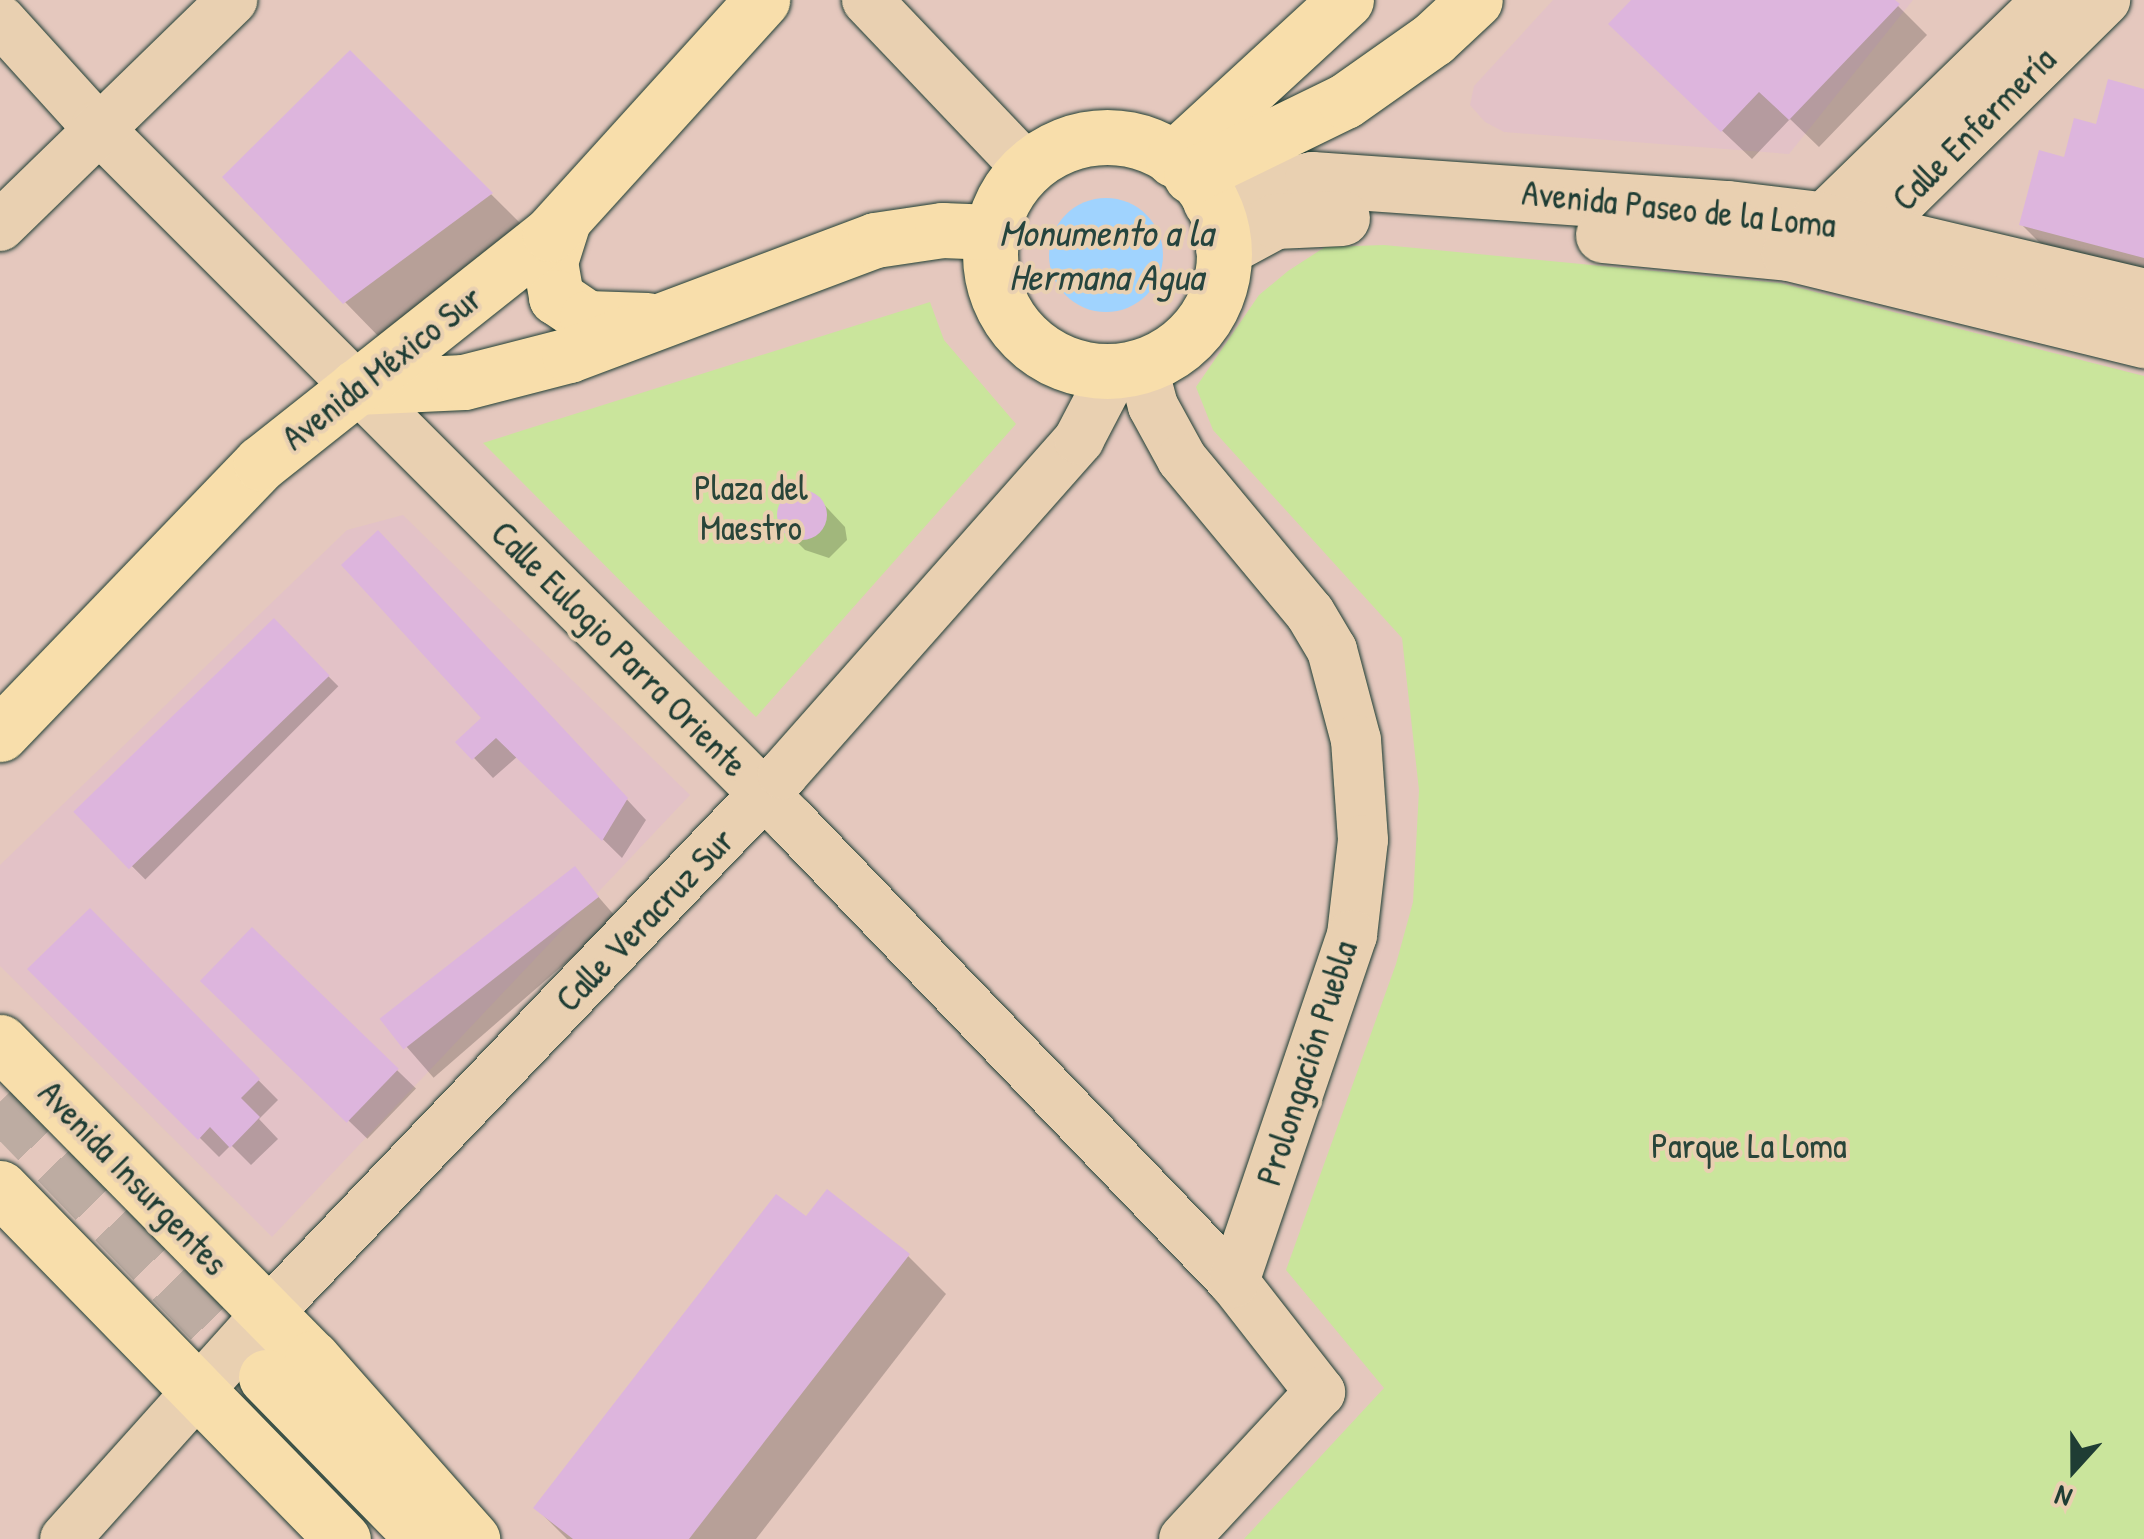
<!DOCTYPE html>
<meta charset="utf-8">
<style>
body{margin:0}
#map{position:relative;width:2144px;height:1539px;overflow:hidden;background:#e5c8be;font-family:"Patrick Hand",sans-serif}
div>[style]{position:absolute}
.built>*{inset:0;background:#e3c2c7}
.green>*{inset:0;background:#cae59c}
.water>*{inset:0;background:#a0d3fe}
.round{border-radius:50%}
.shadow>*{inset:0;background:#0003;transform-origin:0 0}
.building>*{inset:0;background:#ddb5dd;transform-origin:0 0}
.trunk-tunnel>*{height:55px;margin-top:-27.5px;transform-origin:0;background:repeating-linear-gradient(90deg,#bdaca2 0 55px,transparent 0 83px)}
.roads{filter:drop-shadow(0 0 2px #1f3d34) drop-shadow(0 0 2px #1f3d34)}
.minor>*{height:50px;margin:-25px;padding:0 25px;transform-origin:25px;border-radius:25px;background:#e9d0b1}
.secondary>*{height:55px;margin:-27.5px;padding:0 27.5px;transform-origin:27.5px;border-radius:27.5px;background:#e9d0b1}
.primary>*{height:55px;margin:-27.5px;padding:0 27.5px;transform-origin:27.5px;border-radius:27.5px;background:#f8deab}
.primary>.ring{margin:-27.5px;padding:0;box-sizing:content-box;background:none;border:55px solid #f8deab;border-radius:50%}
.trunk>*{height:55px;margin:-27.5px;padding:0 27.5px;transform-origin:27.5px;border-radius:27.5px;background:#f8deab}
span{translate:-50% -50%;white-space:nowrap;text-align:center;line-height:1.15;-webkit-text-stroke:8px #e9d0b1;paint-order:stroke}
.street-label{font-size:35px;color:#1f3d34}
.park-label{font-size:35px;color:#284539}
.water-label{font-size:38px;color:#25443e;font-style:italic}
.north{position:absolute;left:2024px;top:1419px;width:100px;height:100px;-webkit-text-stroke:8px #e9d0b1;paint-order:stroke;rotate:201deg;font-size:28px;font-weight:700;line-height:40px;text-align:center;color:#1f3d34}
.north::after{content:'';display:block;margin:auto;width:35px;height:45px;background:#1f3d34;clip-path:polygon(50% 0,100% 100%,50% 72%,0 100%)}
</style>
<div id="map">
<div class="built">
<div style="clip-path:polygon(1553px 0,1913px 0,1789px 154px,1504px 132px,1485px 122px,1470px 105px,1474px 86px)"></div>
<div style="clip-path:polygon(403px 515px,690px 795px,272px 1237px,0 966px,0 865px,347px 530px)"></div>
</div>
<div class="green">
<div style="clip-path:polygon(1384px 245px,1780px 283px,2144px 376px,2144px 1539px,1244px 1539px,1384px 1388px,1286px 1270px,1396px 964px,1413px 902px,1419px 790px,1402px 638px,1213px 430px,1196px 387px,1259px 295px,1288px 271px,1325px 247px)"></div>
<div style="clip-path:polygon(930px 302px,944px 340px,1016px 424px,756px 717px,483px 443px)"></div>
</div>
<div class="water">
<div class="round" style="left:1049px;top:198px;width:114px;height:114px"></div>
</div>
<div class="shadow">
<div style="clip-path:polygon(1634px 0,1892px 0,1927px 35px,1819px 147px,1790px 119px,1752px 159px,1640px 53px)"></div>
<div style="clip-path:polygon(350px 54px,529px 232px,383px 341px,345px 302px)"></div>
<div style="clip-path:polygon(2144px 92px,2144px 285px,2060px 263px,2022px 225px,2066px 160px)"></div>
<div style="clip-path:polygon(791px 495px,816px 496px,845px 527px,847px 540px,829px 558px,805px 550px,784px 529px,779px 517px)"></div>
<div style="clip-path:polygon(398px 553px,646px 820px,622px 858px,518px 756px,493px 778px,459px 742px,485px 718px)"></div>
<div style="left:274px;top:622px;width:91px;height:273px;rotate:45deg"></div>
<div style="left:575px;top:870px;width:64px;height:243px;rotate:49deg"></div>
<div style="clip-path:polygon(90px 911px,278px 1100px,259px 1119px,278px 1139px,251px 1165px,231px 1145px,219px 1157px,31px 969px)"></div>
<div style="left:252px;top:930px;width:228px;height:70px;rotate:44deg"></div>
<div style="clip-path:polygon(806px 1220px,908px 1256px,946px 1294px,756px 1539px,567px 1539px,536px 1508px)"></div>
</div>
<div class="building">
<div style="clip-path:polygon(1631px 0,1895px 0,1900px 4px,1789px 120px,1759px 92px,1721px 132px,1608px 24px)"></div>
<div style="clip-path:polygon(350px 50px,493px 193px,343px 304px,222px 177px)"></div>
<div style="clip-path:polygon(2108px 79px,2144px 89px,2144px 258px,2019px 225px,2039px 150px,2064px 157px,2074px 118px,2096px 124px)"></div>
<div class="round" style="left:777px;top:490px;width:50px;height:50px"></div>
<div style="clip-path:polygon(378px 530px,628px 798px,602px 841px,496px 738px,472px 760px,455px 742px,481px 718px,341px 565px)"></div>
<div style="left:274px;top:618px;width:80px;height:279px;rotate:46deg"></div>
<div style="left:575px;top:866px;width:39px;height:248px;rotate:52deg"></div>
<div style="clip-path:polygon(90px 908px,260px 1079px,241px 1098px,260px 1117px,230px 1148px,210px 1127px,198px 1140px,27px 969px)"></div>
<div style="left:252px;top:927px;width:204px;height:75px;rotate:44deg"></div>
<div style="clip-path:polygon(827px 1189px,910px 1254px,689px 1539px,573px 1539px,533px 1508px,776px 1194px,806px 1216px)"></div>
</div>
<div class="trunk-tunnel">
<div style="left:0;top:1101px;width:383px;rotate:46.1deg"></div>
</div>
<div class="roads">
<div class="minor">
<div style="left:867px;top:0;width:233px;rotate:46.4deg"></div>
<div style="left:0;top:20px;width:143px;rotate:47.8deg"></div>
<div style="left:96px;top:126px;width:983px;rotate:45deg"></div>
<div style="left:791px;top:821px;width:639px;rotate:46.14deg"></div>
<div style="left:1234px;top:1282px;width:140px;rotate:52deg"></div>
<div style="left:1320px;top:1392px;width:200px;rotate:132.8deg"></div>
<div style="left:0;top:226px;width:324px;rotate:-44.2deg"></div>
<div style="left:1797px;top:244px;width:350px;rotate:-44.2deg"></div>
<div style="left:1863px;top:268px;width:38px;rotate:-78deg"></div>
<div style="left:1871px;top:231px;width:329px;rotate:-44.6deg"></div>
<div style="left:1142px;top:365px;width:42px;rotate:75deg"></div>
<div style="left:1153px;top:406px;width:60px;rotate:61.3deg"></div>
<div style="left:1182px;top:459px;width:200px;rotate:50.3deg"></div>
<div style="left:1310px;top:613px;width:43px;rotate:59.3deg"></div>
<div style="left:1332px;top:650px;width:93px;rotate:75.1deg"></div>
<div style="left:1356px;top:740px;width:100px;rotate:86deg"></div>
<div style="left:1363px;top:840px;width:96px;rotate:96.6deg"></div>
<div style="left:1352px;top:935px;width:367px;rotate:108.8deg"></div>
<div style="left:65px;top:1539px;width:301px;rotate:-48.1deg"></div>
<div style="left:266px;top:1315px;width:748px;rotate:-46.3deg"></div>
<div style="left:783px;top:774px;width:447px;rotate:-48.5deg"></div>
<div style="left:1079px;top:439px;width:78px;rotate:-62.4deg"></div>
</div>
<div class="secondary">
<div style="left:1210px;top:201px;width:104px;rotate:-12.2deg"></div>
<div style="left:1312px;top:179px;width:417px;rotate:4deg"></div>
<div style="left:1728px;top:208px;width:92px;rotate:6.9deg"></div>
<div style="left:1819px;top:219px;width:334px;rotate:13.3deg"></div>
<div style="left:1603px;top:235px;width:187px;rotate:5.5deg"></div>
<div style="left:1789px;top:253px;width:366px;rotate:13.8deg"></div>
<div style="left:1223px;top:249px;width:59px;rotate:-28.3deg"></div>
<div style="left:1275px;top:221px;width:67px;rotate:-2.6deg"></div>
</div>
<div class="primary">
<div class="ring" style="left:990px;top:137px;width:179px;height:179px"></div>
<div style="left:1173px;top:159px;width:235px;rotate:-42.6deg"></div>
<div style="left:1191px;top:176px;width:171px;rotate:-26deg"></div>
<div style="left:1345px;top:101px;width:108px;rotate:-35.2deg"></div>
<div style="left:1433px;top:39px;width:57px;rotate:-42.9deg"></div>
<div style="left:563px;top:221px;width:43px;rotate:107.6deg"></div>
<div style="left:550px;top:262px;width:36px;rotate:80deg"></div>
<div style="left:556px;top:297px;width:37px;rotate:34deg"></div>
<div style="left:587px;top:318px;width:60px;rotate:1.9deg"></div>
<div style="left:356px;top:387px;width:108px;rotate:-2.7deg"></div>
<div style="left:464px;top:382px;width:108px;rotate:-14.4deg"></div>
<div style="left:569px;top:355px;width:327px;rotate:-20.6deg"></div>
<div style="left:875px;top:240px;width:68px;rotate:-8.5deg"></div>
<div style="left:942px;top:230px;width:51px;rotate:2.2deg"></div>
<div style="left:0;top:734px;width:376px;rotate:-46.1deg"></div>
<div style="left:261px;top:463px;width:369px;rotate:-38.4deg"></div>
<div style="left:550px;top:234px;width:316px;rotate:-47.8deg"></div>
<div style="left:0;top:1042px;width:444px;rotate:45.4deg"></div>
<div style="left:312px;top:1358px;width:242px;rotate:48.5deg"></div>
<div style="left:0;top:1188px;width:491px;rotate:45.7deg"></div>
</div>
<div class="trunk">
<div style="left:266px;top:1377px;width:226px;rotate:45.7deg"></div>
</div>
</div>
<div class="street-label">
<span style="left:1974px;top:129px;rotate:-45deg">Calle Enfermería</span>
<span style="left:1679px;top:209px;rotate:6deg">Avenida Paseo de la Loma</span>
<span style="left:382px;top:368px;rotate:-38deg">Avenida México Sur</span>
<span style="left:619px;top:649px;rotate:45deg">Calle Eulogio Parra Oriente</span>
<span style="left:645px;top:920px;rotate:-46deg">Calle Veracruz Sur</span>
<span style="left:1307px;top:1063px;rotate:-72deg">Prolongación Puebla</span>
<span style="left:133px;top:1178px;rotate:46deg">Avenida Insurgentes</span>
</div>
<div class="park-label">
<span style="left:751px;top:508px">Plaza del<br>Maestro</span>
<span style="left:1749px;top:1146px">Parque La Loma</span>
</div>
<div class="water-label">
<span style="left:1106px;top:255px">Monumento a la<br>Hermana Agua</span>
</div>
<div class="north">N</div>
</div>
